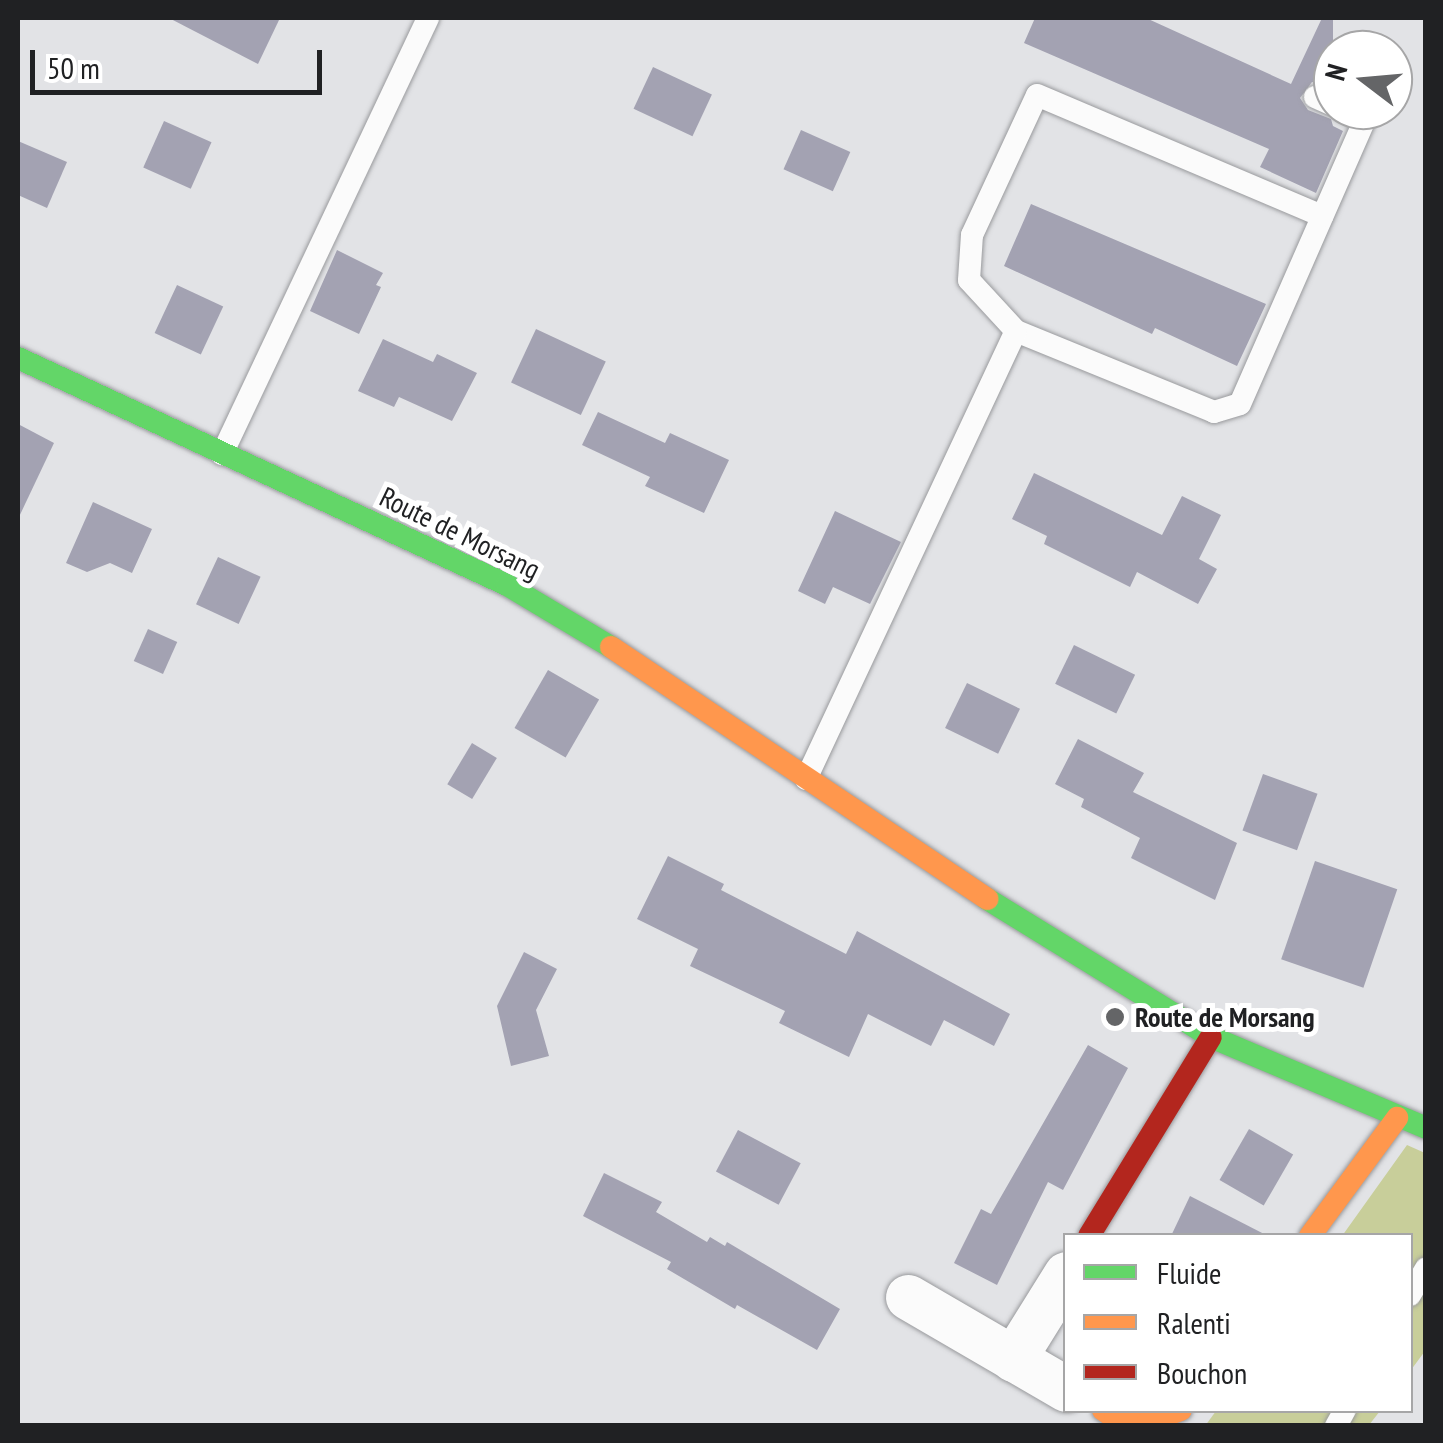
<!DOCTYPE html>
<style>
body{margin:0}
#map{position:relative;width:1443px;height:1443px;overflow:hidden;background:#e2e3e6;font-family:"PT Sans Narrow",sans-serif}
div>[style]{position:absolute}
.green>*{inset:0;background:#c8ce9a}
.building>*{inset:0;background:#a3a2b2;transform-origin:0 0}
.roads{filter:drop-shadow(0 0 2px #999a9d) drop-shadow(0 0 2px #999a9d)}
.lane>*{height:22px;margin:-11px;padding:0 11px;transform-origin:11px;border-radius:11px;background:#fbfbfb}
.street>*{height:45px;margin:-22.5px;padding:0 22.5px;transform-origin:22.5px;border-radius:22.5px;background:#fbfbfb}
.fast>*{height:22px;margin:-11px;padding:0 11px;transform-origin:11px;border-radius:11px;background:#63d668}
.slow>*{height:22px;margin:-11px;padding:0 11px;transform-origin:11px;border-radius:11px;background:#ff974d}
.jam>*{height:22px;margin:-11px;padding:0 11px;transform-origin:11px;border-radius:11px;background:#b3261e}
.dots>*{width:28px;height:28px;translate:-50% -50%;box-sizing:border-box;border:5px solid #fff;border-radius:50%}
span{translate:-50% -50%;white-space:nowrap;text-align:center;line-height:1.15;-webkit-text-stroke:10px #fff;paint-order:stroke}
.street-label{font-size:28px;color:#202123}
.poi-label{font-size:28px;color:#202123;font-weight:700}
.left{translate:0 -50%;text-align:left}
.frame{position:absolute;inset:0;border:20px solid #202123;pointer-events:none}
.legend{position:absolute;left:1063px;top:1233px;width:350px;height:180px;box-sizing:border-box;background:#fff;border:2px solid #a6a6a7;margin:0;padding:12px 18px;list-style:none;font-size:30px;color:#202123}
.legend li{display:flex;align-items:center;gap:20px;height:50px}
.legend b{width:50px;border:2px solid #a6a6a7}
.north{position:absolute;left:1313px;top:30px;width:100px;height:100px;box-sizing:border-box;background:#fff;border:2px solid #a6a6a7;border-radius:50%;rotate:286deg;font-size:28px;font-weight:700;line-height:40px;text-align:center;color:#202123}
.north::after{content:'';display:block;margin:auto;width:35px;height:45px;background:#646567;clip-path:polygon(50% 0,100% 100%,50% 72%,0 100%)}
.scale{position:absolute;left:30px;top:50px;width:292px;height:45px;box-sizing:border-box;border:5px solid #202123;border-top:0;padding-left:12px;font-size:30px;line-height:35px;white-space:nowrap;color:#202123;-webkit-text-stroke:8px #fff;paint-order:stroke}
</style>
<div id="map">
<div class="green">
<div style="clip-path:polygon(1407px 1145px,1425px 1153px,1425px 1351px,1411px 1370px,1410px 1236px,1342px 1236px)"></div>
<div style="clip-path:polygon(1216px 1411px,1380px 1411px,1369px 1425px,1205px 1426px)"></div>
</div>
<div class="building">
<div style="clip-path:polygon(169px 18px,280px 18px,258px 64px)"></div>
<div style="clip-path:polygon(1035px 18px,1146px 18px,1291px 84px,1322px 18px,1333px 18px,1333px 89px,1312px 82px,1300px 98px,1308px 110px,1331px 119px,1333px 126px,1343px 131px,1316px 193px,1260px 167px,1269px 149px,1024px 43px)"></div>
<div style="left:653px;top:67px;width:65px;height:46px;rotate:25deg"></div>
<div style="left:164px;top:121px;width:52px;height:51px;rotate:24deg"></div>
<div style="left:801px;top:130px;width:54px;height:43px;rotate:24deg"></div>
<div style="clip-path:polygon(18px 141px,67px 162px,47px 208px,18px 195px)"></div>
<div style="clip-path:polygon(1031px 204px,1266px 304px,1237px 366px,1155px 328px,1152px 334px,1004px 266px)"></div>
<div style="clip-path:polygon(337px 250px,383px 273px,376px 285px,381px 287px,359px 334px,310px 311px)"></div>
<div style="left:177px;top:285px;width:51px;height:53px;rotate:25deg"></div>
<div style="left:536px;top:329px;width:77px;height:59px;rotate:25deg"></div>
<div style="clip-path:polygon(383px 339px,433px 362px,437px 354px,477px 373px,452px 421px,399px 397px,394px 407px,358px 391px)"></div>
<div style="clip-path:polygon(598px 412px,665px 443px,670px 433px,729px 460px,704px 513px,645px 486px,650px 477px,582px 445px)"></div>
<div style="clip-path:polygon(18px 424px,54px 443px,18px 519px)"></div>
<div style="clip-path:polygon(1034px 473px,1162px 535px,1182px 496px,1221px 515px,1199px 559px,1217px 569px,1198px 604px,1137px 572px,1130px 587px,1044px 544px,1047px 536px,1012px 519px)"></div>
<div style="clip-path:polygon(93px 502px,152px 529px,132px 573px,110px 563px,87px 572px,66px 563px)"></div>
<div style="clip-path:polygon(835px 511px,901px 542px,870px 604px,833px 587px,825px 604px,798px 591px)"></div>
<div style="left:218px;top:557px;width:47px;height:52px;rotate:25deg"></div>
<div style="left:148px;top:629px;width:32px;height:35px;rotate:24deg"></div>
<div style="left:1074px;top:645px;width:68px;height:43px;rotate:26deg"></div>
<div style="left:548px;top:670px;width:59px;height:67px;rotate:30deg"></div>
<div style="left:967px;top:683px;width:59px;height:50px;rotate:26deg"></div>
<div style="clip-path:polygon(1078px 739px,1144px 773px,1133px 792px,1237px 843px,1215px 900px,1131px 858px,1140px 838px,1081px 807px,1084px 799px,1055px 784px)"></div>
<div style="left:472px;top:743px;width:29px;height:48px;rotate:31deg"></div>
<div style="left:1263px;top:774px;width:58px;height:60px;rotate:20deg"></div>
<div style="clip-path:polygon(668px 856px,724px 884px,721px 890px,846px 954px,857px 931px,1010px 1014px,994px 1046px,944px 1020px,931px 1046px,868px 1014px,849px 1057px,779px 1023px,785px 1011px,690px 966px,698px 949px,637px 919px)"></div>
<div style="left:1315px;top:861px;width:87px;height:104px;rotate:19deg"></div>
<div style="clip-path:polygon(524px 952px,557px 969px,536px 1010px,549px 1056px,511px 1066px,497px 1006px)"></div>
<div style="clip-path:polygon(1088px 1045px,1128px 1068px,1063px 1190px,1048px 1182px,997px 1285px,954px 1263px,981px 1209px,991px 1214px)"></div>
<div style="left:1249px;top:1129px;width:51px;height:59px;rotate:30deg"></div>
<div style="left:738px;top:1130px;width:71px;height:47px;rotate:28deg"></div>
<div style="clip-path:polygon(604px 1173px,662px 1202px,656px 1212px,707px 1242px,710px 1237px,725px 1246px,727px 1242px,840px 1309px,817px 1350px,737px 1305px,735px 1309px,667px 1269px,671px 1262px,583px 1216px)"></div>
<div style="clip-path:polygon(1190px 1196px,1268px 1236px,1171px 1236px)"></div>
</div>
<div class="roads">
<div class="lane">
<div style="left:1315px;top:97px;width:20px;rotate:24deg"></div>
<div style="left:1016px;top:331px;width:214px;rotate:22.2deg"></div>
<div style="left:1214px;top:412px;width:27px;rotate:-17deg"></div>
<div style="left:1240px;top:404px;width:309px;rotate:-66.3deg"></div>
<div style="left:1364px;top:121px;width:25px;rotate:-153deg"></div>
<div style="left:222px;top:454px;width:482px;rotate:-64.7deg"></div>
<div style="left:806px;top:779px;width:495px;rotate:-64.9deg"></div>
<div style="left:1016px;top:331px;width:69px;rotate:-132.7deg"></div>
<div style="left:969px;top:280px;width:45px;rotate:-86.2deg"></div>
<div style="left:972px;top:235px;width:154px;rotate:-65.1deg"></div>
<div style="left:1037px;top:95px;width:310px;rotate:23deg"></div>
<div style="left:1410px;top:1295px;width:31px;rotate:-59deg"></div>
<div style="left:1336px;top:1426px;width:18px;rotate:-61deg"></div>
</div>
<div class="street">
<div style="left:908px;top:1297px;width:183px;rotate:30.2deg"></div>
<div style="left:1013px;top:1359px;width:100px;rotate:-58.1deg"></div>
</div>
<div class="fast">
<div style="left:18px;top:358px;width:539px;rotate:24.9deg"></div>
<div style="left:507px;top:585px;width:121px;rotate:30.8deg"></div>
<div style="left:987px;top:899px;width:263px;rotate:31.6deg"></div>
<div style="left:1211px;top:1037px;width:233px;rotate:22.9deg"></div>
</div>
<div class="slow">
<div style="left:611px;top:647px;width:453px;rotate:33.8deg"></div>
<div style="left:1310px;top:1236px;width:147px;rotate:-53.6deg"></div>
<div style="left:1103px;top:1410px;width:14px;rotate:34deg"></div>
<div style="left:1115px;top:1418px;width:33px;rotate:7deg"></div>
<div style="left:1148px;top:1422px;width:35px;rotate:-20deg"></div>
</div>
<div class="jam">
<div style="left:1089px;top:1236px;width:233px;rotate:-58.5deg"></div>
</div>
</div>
<div class="dots">
<div style="left:1115px;top:1017px;background:#646567"></div>
</div>
<div class="street-label">
<span style="left:460px;top:533px;rotate:26deg">Route de Morsang</span>
</div>
<div class="poi-label">
<span class="left" style="left:1135px;top:1017px">Route de Morsang</span>
</div>
<div class="frame"></div>
<ul class="legend">
<li><b style="height:12px;background:#63d668"></b>Fluide</li>
<li><b style="height:12px;background:#ff974d"></b>Ralenti</li>
<li><b style="height:12px;background:#b3261e"></b>Bouchon</li>
</ul>
<div class="north">N</div>
<div class="scale">50 m</div>
</div>
